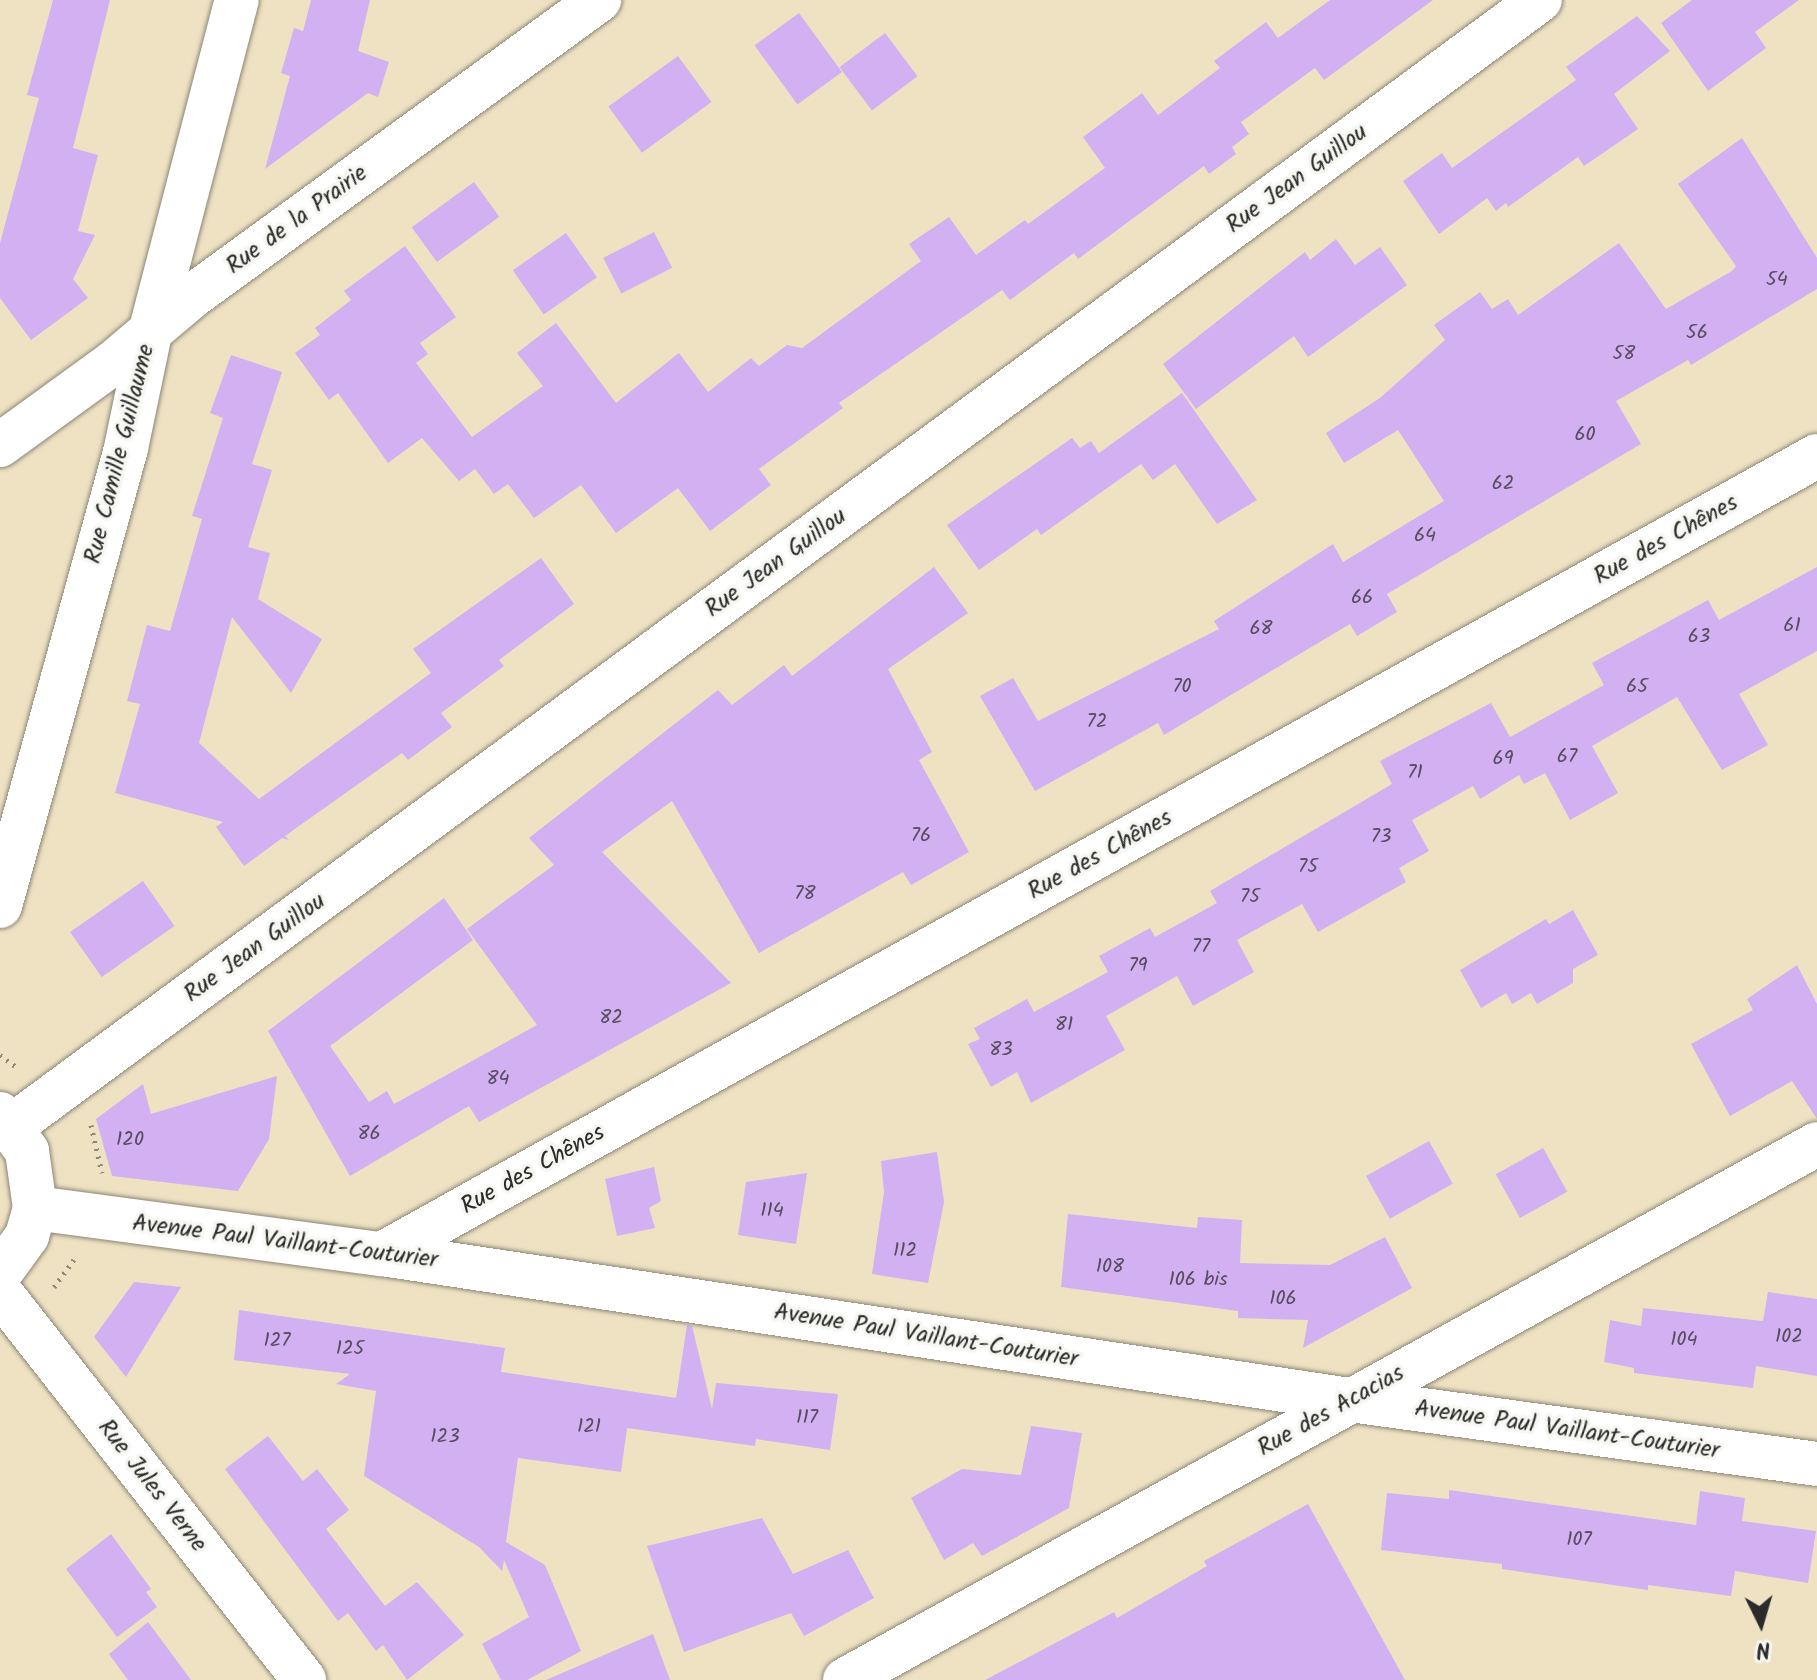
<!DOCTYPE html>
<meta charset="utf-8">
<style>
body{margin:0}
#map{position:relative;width:1817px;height:1680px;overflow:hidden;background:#eee2c3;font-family:Kalam,sans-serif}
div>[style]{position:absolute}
.building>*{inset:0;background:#d3b0f2;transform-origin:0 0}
.path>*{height:5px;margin-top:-2.5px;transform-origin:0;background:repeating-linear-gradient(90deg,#8c8677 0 2px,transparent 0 8px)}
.roads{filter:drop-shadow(0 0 2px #8c8677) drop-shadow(0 0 2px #8c8677)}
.minor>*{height:44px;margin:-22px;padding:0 22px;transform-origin:22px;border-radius:22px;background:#fff}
span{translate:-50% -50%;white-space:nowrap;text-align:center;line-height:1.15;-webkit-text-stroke:7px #f6f6f2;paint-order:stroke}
.number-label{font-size:20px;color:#554c5d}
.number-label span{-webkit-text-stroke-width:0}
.street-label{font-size:24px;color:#2b2b2b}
.north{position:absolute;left:1721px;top:1584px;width:80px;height:80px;-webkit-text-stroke:6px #f6f6f2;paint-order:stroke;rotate:175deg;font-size:22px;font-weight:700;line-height:32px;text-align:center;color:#2b2b2b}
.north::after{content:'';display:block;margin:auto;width:28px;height:36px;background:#2b2b2b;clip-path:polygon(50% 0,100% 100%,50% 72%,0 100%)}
</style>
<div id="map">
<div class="building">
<div style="clip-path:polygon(53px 0,110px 0,73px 148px,98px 155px,78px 231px,95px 235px,73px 279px,88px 298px,31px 340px,0 298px,0 243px,39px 98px,27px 95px)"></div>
<div style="clip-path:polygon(311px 0,370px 0,358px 51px,389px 62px,378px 97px,368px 93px,265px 169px,290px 76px,281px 73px,294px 28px,303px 31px)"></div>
<div style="clip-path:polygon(1330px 0,1433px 0,1324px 80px,1315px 68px,1241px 122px,1249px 134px,1232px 147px,1236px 154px,1209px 174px,1204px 166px,1078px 259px,1074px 253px,1010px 300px,1002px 290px,839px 403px,843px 408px,759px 469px,771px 485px,710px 531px,678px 488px,616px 533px,581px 485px,534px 518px,508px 484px,494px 494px,475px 469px,459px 481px,422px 438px,388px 463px,338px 393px,329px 400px,295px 353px,320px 335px,315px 328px,351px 300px,344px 291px,405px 246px,456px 317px,420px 343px,428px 354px,416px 363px,472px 437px,543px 386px,517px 353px,556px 323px,616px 403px,679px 353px,708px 392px,751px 358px,759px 366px,787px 345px,802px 348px,921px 261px,909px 244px,949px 217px,976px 255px,1025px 220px,1028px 224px,1105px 168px,1083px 137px,1142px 93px,1158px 115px,1220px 68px,1214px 61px,1266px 22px,1278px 38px)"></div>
<div style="clip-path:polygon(1692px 0,1799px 0,1755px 32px,1766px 48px,1708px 91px,1661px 23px)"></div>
<div style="left:799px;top:13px;width:73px;height:55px;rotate:54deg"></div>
<div style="clip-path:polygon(1637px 16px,1670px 51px,1614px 94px,1638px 129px,1584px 166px,1578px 157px,1508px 207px,1506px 203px,1496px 211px,1487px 198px,1439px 234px,1403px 181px,1442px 153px,1452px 168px,1576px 80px,1566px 67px)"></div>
<div style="left:885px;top:33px;width:54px;height:57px;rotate:53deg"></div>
<div style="left:678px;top:56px;width:57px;height:86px;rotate:54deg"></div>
<div style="clip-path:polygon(1742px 138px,1817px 258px,1817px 289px,1691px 365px,1688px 360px,1616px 401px,1641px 444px,1387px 594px,1397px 612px,1357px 636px,1350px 624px,1164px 735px,1158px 723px,1035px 791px,980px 696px,1013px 678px,1038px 721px,1219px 629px,1214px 621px,1333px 544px,1343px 562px,1444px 501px,1398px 430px,1344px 463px,1326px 433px,1380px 398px,1445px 340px,1434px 325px,1480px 292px,1492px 309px,1508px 299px,1518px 315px,1619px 243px,1666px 309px,1732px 271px,1736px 266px,1678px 184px)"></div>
<div style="left:474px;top:182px;width:43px;height:77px;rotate:54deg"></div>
<div style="left:654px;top:232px;width:40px;height:57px;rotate:63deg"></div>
<div style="left:566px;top:233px;width:54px;height:65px;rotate:55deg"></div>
<div style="clip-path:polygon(1336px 239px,1355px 265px,1380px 247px,1407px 285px,1308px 357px,1294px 336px,1196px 409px,1163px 364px,1305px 252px,1310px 260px)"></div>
<div style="clip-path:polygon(231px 355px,282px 372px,252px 464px,272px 470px,248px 547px,270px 553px,258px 599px,322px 639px,291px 693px,232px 617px,199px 743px,259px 799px,431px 673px,413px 649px,541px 558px,574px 604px,499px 660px,504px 666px,441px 713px,452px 727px,408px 760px,402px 753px,285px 836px,289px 840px,282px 838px,244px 866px,216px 827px,223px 822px,115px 793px,140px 704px,127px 701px,147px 625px,170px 631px,202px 519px,192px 516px,223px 418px,210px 413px)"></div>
<div style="clip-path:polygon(1182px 393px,1257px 500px,1217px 524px,1175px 464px,1153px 480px,1141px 464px,1041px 535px,1037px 529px,979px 570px,947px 525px,1072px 438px,1080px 448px,1091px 441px,1099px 453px)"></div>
<div style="clip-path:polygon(934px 567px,968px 613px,888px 669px,932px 752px,919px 760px,969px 852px,911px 885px,903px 872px,759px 953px,672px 801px,602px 852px,731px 983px,479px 1122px,469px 1106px,350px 1176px,268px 1031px,444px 898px,473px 940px,330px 1046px,369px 1102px,387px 1091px,394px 1104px,537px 1025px,467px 929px,554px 865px,529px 838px,718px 690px,732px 705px,784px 665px,792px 676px)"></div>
<div style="clip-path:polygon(1817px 567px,1817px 651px,1739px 694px,1768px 745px,1722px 770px,1677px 697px,1592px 746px,1618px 793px,1570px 820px,1545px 773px,1524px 784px,1519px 775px,1480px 799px,1473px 786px,1412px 820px,1429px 851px,1399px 868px,1406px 882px,1318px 932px,1302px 904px,1237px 940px,1254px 972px,1193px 1006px,1177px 976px,1106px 1016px,1125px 1050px,1031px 1103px,1017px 1072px,991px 1087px,968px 1044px,980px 1039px,974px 1028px,1027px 999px,1034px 1012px,1108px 972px,1099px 956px,1150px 928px,1155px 937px,1217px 903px,1210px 891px,1392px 784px,1380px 761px,1491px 703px,1510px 737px,1604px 685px,1592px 663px,1708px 600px,1719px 620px)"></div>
<div style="left:143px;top:881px;width:55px;height:89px;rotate:55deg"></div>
<div style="clip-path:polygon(1573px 910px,1598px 955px,1573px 969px,1573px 983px,1537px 1004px,1531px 993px,1512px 1004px,1506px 993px,1481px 1008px,1460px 970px,1546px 919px,1549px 924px)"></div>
<div style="clip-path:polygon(1797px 965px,1817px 1004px,1817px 1119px,1792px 1081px,1730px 1116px,1691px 1044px,1753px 1010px,1747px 999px)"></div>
<div style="clip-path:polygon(277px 1076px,269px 1139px,238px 1191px,112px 1176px,96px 1119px,143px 1084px,151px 1114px)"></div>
<div style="left:1429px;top:1141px;width:49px;height:72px;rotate:61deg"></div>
<div style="left:1543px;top:1148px;width:50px;height:54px;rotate:61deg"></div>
<div style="clip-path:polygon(937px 1152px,944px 1202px,928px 1283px,872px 1274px,884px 1192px,881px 1161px)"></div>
<div style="clip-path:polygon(654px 1167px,661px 1201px,649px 1208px,655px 1228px,617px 1236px,605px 1179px)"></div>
<div style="clip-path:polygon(807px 1173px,796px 1244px,738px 1235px,746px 1182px)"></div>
<div style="clip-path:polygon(1068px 1214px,1197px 1228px,1198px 1217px,1242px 1220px,1240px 1263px,1330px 1265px,1385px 1237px,1412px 1288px,1303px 1348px,1308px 1320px,1238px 1318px,1238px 1311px,1061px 1287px)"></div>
<div style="clip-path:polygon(134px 1282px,181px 1287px,126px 1377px,94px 1337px)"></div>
<div style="clip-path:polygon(1768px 1292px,1817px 1299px,1817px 1376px,1756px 1366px,1753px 1388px,1634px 1373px,1634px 1368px,1604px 1362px,1610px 1320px,1641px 1326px,1643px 1308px,1763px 1321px)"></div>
<div style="clip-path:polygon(239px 1310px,505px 1348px,501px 1372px,676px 1398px,687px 1325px,692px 1326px,712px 1409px,716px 1383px,838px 1394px,830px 1450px,756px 1439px,755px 1446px,627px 1428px,621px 1472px,518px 1458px,506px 1542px,545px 1565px,581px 1651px,527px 1680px,501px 1680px,482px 1644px,529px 1617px,504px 1560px,502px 1571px,479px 1547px,364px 1476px,376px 1391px,336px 1384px,350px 1374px,234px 1360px)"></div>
<div style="clip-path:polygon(1031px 1426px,1082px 1433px,1069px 1508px,982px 1556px,973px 1543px,944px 1560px,911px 1498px,962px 1469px,1021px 1475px)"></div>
<div style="clip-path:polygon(268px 1436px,303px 1481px,317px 1469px,349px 1510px,326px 1529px,385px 1606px,417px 1582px,464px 1635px,407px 1680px,383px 1645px,376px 1651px,348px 1613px,338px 1621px,225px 1469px)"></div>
<div style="clip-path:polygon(1449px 1490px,1696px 1525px,1700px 1491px,1745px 1498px,1742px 1521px,1816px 1531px,1808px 1583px,1735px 1571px,1731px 1596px,1648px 1585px,1648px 1590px,1502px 1569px,1502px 1564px,1381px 1550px,1387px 1493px,1449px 1499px)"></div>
<div style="clip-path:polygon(1308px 1504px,1405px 1680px,985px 1680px,1114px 1612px,1117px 1618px,1207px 1566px,1204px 1561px)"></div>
<div style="clip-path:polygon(762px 1518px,793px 1574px,848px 1550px,874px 1598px,804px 1636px,791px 1613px,684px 1652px,647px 1546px)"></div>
<div style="clip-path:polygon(111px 1534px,151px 1589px,146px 1592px,157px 1607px,117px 1637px,66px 1569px)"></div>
<div style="clip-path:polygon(148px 1622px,191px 1680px,128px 1680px,109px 1654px)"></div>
<div style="clip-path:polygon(653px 1634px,670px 1680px,546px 1680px)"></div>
</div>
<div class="path">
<div style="left:0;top:1055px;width:19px;rotate:36deg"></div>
<div style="left:91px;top:1125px;width:49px;rotate:77.1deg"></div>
<div style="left:54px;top:1287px;width:34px;rotate:-54deg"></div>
</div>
<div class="roads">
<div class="minor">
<div style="left:0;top:445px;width:140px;rotate:-36deg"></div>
<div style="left:113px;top:363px;width:102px;rotate:-40.2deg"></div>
<div style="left:191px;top:297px;width:505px;rotate:-36.05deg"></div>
<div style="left:0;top:906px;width:475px;rotate:-74.6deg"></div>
<div style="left:126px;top:448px;width:117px;rotate:-78.2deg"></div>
<div style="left:150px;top:333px;width:344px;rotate:-75.4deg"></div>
<div style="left:0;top:1114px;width:46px;rotate:53.9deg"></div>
<div style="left:27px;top:1151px;width:58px;rotate:82deg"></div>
<div style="left:35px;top:1208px;width:29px;rotate:106deg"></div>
<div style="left:27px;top:1236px;width:46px;rotate:126.1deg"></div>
<div style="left:12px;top:1126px;width:1898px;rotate:-36.39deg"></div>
<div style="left:35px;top:1208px;width:350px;rotate:7.6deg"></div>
<div style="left:382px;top:1254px;width:979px;rotate:8.58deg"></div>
<div style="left:1350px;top:1400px;width:471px;rotate:7.8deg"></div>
<div style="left:382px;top:1254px;width:1642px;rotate:-29.08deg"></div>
<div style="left:0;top:1292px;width:493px;rotate:51.9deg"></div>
<div style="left:845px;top:1680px;width:1110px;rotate:-28.87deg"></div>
</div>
</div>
<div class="number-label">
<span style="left:1777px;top:280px">54</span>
<span style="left:1697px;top:333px">56</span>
<span style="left:1624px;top:354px">58</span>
<span style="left:1585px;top:435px">60</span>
<span style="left:1503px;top:484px">62</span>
<span style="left:1425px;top:536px">64</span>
<span style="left:1362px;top:598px">66</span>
<span style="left:1792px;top:626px">61</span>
<span style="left:1261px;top:629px">68</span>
<span style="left:1699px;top:637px">63</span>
<span style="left:1182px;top:687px">70</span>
<span style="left:1637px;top:687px">65</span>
<span style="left:1097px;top:722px">72</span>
<span style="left:1567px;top:757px">67</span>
<span style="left:1503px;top:759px">69</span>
<span style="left:1415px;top:773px">71</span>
<span style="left:921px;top:836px">76</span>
<span style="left:1381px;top:837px">73</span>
<span style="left:1308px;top:867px">75</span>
<span style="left:805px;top:894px">78</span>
<span style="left:1250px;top:897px">75</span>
<span style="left:1201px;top:947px">77</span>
<span style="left:1138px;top:966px">79</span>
<span style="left:611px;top:1018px">82</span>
<span style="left:1064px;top:1025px">81</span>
<span style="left:1001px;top:1050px">83</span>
<span style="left:498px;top:1079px">84</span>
<span style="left:369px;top:1134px">86</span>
<span style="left:130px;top:1140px">120</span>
<span style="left:772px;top:1211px">114</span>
<span style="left:905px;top:1251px">112</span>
<span style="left:1110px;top:1267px">108</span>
<span style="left:1198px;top:1280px">106 bis</span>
<span style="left:1283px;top:1299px">106</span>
<span style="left:1789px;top:1337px">102</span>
<span style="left:1684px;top:1340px">104</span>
<span style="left:277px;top:1341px">127</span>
<span style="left:350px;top:1349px">125</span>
<span style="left:807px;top:1418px">117</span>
<span style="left:589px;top:1427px">121</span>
<span style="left:445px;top:1437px">123</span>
<span style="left:1579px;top:1540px">107</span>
</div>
<div class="street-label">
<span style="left:1297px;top:179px;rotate:-36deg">Rue Jean Guillou</span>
<span style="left:297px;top:220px;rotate:-36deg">Rue de la Prairie</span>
<span style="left:120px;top:454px;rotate:-76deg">Rue Camille Guillaume</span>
<span style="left:1666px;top:540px;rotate:-29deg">Rue des Chênes</span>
<span style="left:776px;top:563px;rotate:-36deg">Rue Jean Guillou</span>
<span style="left:1100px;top:855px;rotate:-29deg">Rue des Chênes</span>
<span style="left:255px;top:948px;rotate:-36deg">Rue Jean Guillou</span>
<span style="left:533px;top:1170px;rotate:-29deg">Rue des Chênes</span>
<span style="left:285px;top:1242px;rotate:7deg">Avenue Paul Vaillant-Couturier</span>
<span style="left:926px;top:1336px;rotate:9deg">Avenue Paul Vaillant-Couturier</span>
<span style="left:1331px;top:1411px;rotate:-29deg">Rue des Acacias</span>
<span style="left:1567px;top:1430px;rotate:8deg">Avenue Paul Vaillant-Couturier</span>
<span style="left:152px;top:1486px;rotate:52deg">Rue Jules Verne</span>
</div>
<div class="north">N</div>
</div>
